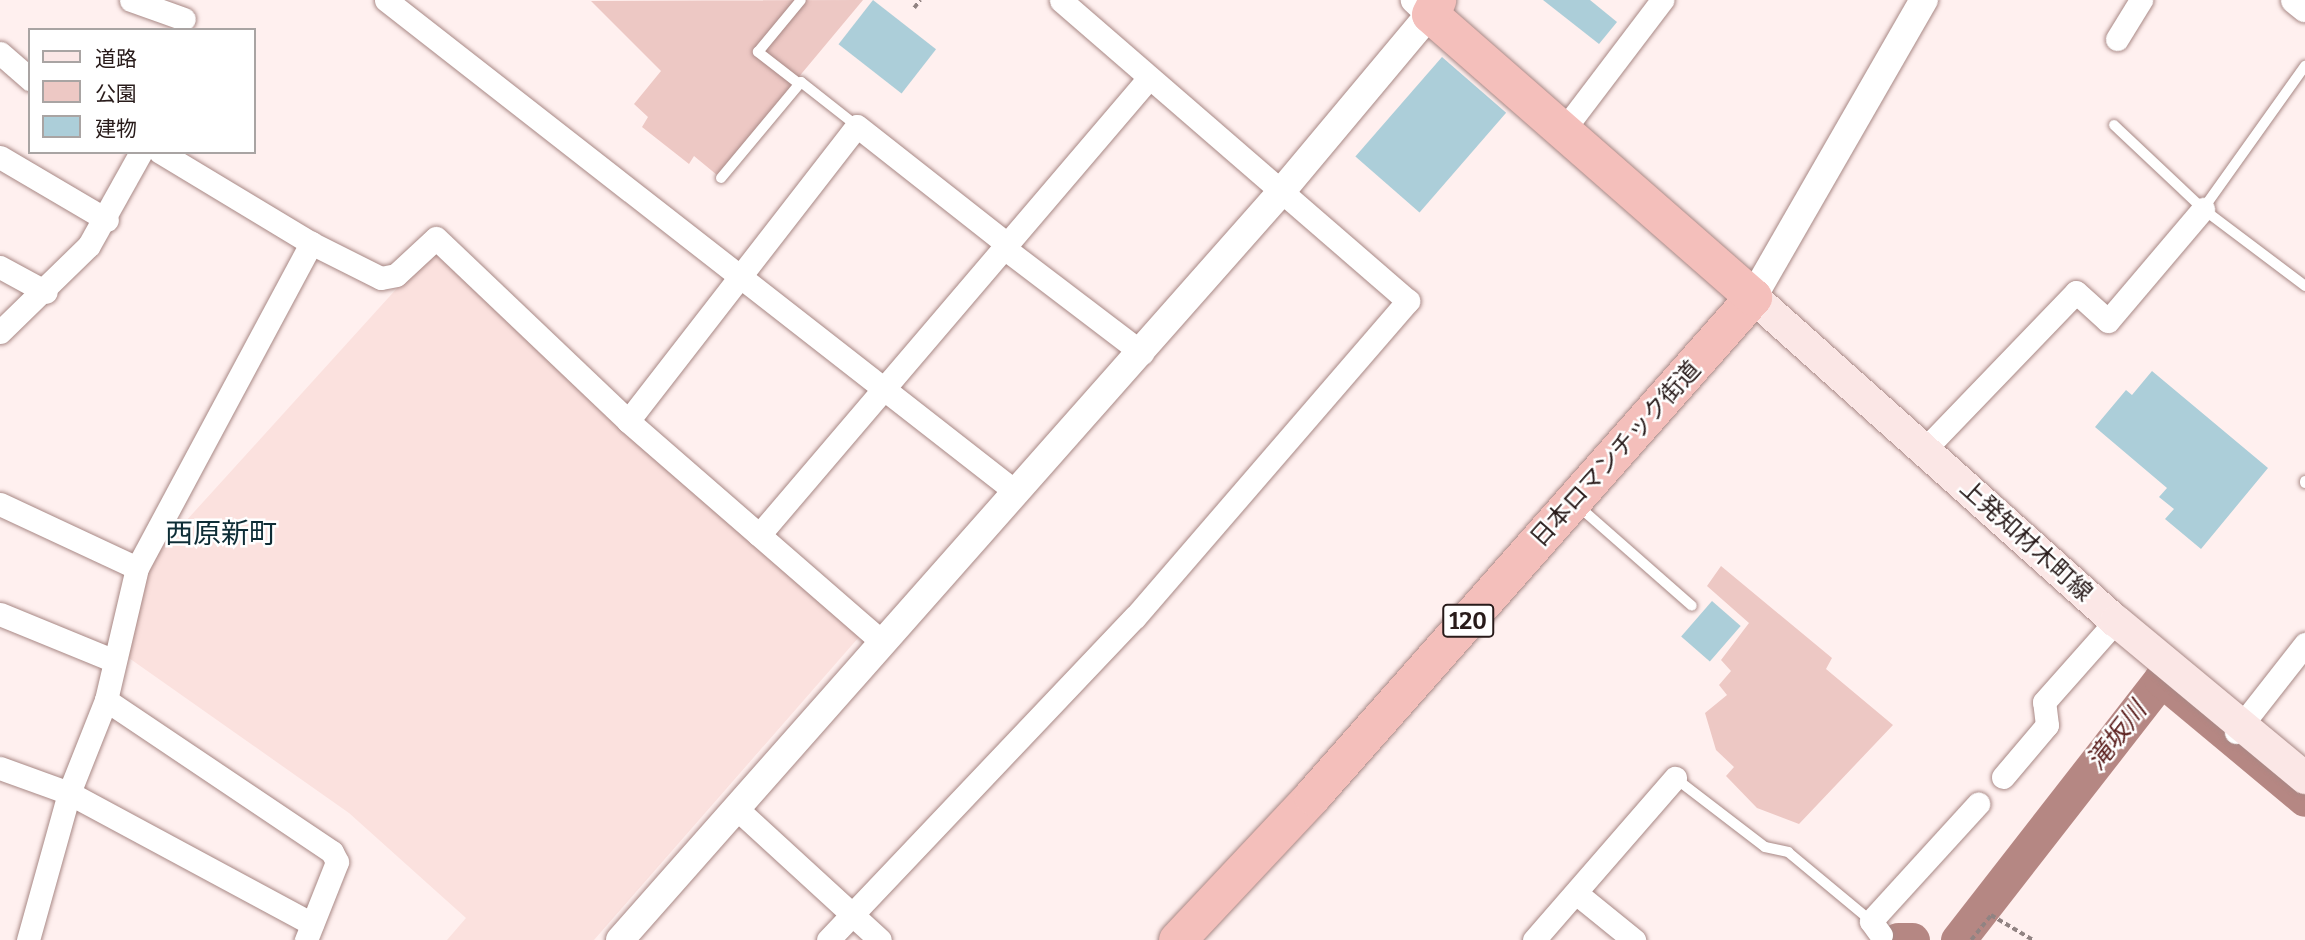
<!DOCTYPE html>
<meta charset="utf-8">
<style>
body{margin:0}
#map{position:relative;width:2305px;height:940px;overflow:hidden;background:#fff0ef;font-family:Bitter,"Noto Sans JP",serif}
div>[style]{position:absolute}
.built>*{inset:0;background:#fbe1de}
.green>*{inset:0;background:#edc8c4}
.river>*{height:35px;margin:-17.5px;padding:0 17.5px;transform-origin:17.5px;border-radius:17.5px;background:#b58783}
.building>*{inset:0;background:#acced9;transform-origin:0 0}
.path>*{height:3.5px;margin-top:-1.75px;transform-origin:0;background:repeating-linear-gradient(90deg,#918382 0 5px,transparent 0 8.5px)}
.roads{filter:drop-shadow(0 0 2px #a88885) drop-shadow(0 0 2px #a88885)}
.service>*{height:10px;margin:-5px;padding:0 5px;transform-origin:5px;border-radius:5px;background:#fff}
.minor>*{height:23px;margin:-11.5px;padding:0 11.5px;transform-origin:11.5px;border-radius:11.5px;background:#fff}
.tertiary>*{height:28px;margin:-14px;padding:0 14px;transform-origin:14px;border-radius:14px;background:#fff}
.secondary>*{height:32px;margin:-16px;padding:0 16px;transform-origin:16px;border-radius:16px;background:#fbe7e6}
.trunk>*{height:37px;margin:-18.5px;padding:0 18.5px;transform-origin:18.5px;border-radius:18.5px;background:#f4bfbb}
span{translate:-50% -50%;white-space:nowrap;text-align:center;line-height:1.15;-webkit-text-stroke:5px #fff;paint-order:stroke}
.shield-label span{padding:2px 5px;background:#fff;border:2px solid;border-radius:5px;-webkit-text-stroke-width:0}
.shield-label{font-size:23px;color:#281b1a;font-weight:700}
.street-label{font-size:24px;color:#281b1a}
.water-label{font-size:26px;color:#5d2220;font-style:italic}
.quarter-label{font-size:28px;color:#0e2d36}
.legend{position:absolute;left:28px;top:28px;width:228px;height:126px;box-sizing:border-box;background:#fff;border:2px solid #a9a4a3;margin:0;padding:9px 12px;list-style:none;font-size:21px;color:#281b1a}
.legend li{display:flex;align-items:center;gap:14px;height:35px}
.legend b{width:35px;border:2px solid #a9a4a3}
</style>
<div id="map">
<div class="built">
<div style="clip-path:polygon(428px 254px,436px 255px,859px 637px,594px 940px,447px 940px,466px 918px,349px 813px,119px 651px,146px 565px)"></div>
</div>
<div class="green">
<div style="clip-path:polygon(863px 0,717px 175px,694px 156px,689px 164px,642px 127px,648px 117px,634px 104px,661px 71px,591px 1px)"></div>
<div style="clip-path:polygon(1721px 566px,1832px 658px,1826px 669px,1893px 725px,1799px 824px,1757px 808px,1726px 776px,1734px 767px,1716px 750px,1705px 713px,1727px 695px,1719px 685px,1731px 671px,1721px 660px,1749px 623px,1707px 586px)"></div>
</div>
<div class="river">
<div style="left:1898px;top:940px;width:14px"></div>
<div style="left:1958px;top:940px;width:331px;rotate:-52.1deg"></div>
<div style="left:2161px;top:679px;width:187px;rotate:39.8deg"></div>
</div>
<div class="building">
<div style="left:873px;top:0;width:80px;height:56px;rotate:38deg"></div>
<div style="clip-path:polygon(1543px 0,1590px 0,1617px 22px,1599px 44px)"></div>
<div style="left:1442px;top:57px;width:85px;height:132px;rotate:41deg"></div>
<div style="clip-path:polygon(2152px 371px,2268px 468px,2201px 549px,2165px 519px,2174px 509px,2159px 497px,2167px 488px,2095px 427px,2126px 390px,2132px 395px)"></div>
<div style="left:1712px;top:601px;width:38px;height:47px;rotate:41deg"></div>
</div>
<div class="path">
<div style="left:914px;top:8px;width:10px;rotate:-53deg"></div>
<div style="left:1971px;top:940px;width:32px;rotate:-51deg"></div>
<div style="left:1991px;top:915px;width:49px;rotate:30.8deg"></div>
</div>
<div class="roads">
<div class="service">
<div style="left:798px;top:83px;width:51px;rotate:-142.2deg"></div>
<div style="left:758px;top:52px;width:67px;rotate:-50.4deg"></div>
<div style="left:2114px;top:125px;width:122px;rotate:43.3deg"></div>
<div style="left:2203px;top:209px;width:128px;rotate:37deg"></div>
<div style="left:721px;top:178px;width:125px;rotate:-50.2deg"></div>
<div style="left:801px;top:82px;width:71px;rotate:38.2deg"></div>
<div style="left:2203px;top:209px;width:176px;rotate:-54.5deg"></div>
<div style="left:2305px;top:481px;width:2px;rotate:90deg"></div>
<div style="left:1576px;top:504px;width:154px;rotate:41.3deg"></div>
<div style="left:1675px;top:778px;width:113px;rotate:37.5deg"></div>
<div style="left:1765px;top:847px;width:24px;rotate:12deg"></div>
<div style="left:1788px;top:852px;width:108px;rotate:39.7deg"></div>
</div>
<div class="minor">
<div style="left:131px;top:0;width:56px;rotate:19.7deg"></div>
<div style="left:386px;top:0;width:799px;rotate:37.99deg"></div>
<div style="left:2117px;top:39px;width:46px;rotate:-58.4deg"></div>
<div style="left:0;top:53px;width:40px;rotate:41deg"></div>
<div style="left:1565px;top:128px;width:161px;rotate:-52.8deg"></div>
<div style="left:160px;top:152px;width:176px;rotate:31.1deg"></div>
<div style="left:311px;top:243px;width:78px;rotate:26.6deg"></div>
<div style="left:381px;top:278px;width:15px;rotate:-11deg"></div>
<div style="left:396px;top:275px;width:54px;rotate:-42.8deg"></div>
<div style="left:436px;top:238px;width:265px;rotate:43.6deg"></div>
<div style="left:628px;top:421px;width:335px;rotate:41deg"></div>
<div style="left:0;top:157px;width:124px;rotate:30.5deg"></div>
<div style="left:1003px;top:247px;width:175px;rotate:37.3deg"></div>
<div style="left:0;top:267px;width:52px;rotate:28.5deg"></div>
<div style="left:0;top:332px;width:124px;rotate:-44.3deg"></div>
<div style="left:89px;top:245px;width:107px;rotate:-60.8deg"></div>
<div style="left:628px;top:421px;width:373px;rotate:-52.2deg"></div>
<div style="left:857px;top:126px;width:191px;rotate:38.2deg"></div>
<div style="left:1924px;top:450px;width:219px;rotate:-46.1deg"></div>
<div style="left:2076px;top:292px;width:43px;rotate:42.2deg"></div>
<div style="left:2108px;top:321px;width:147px;rotate:-49.7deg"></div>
<div style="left:0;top:504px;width:151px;rotate:25deg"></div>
<div style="left:759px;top:535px;width:599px;rotate:-49.53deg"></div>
<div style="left:0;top:614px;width:121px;rotate:22.3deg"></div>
<div style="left:106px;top:700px;width:272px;rotate:33.9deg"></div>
<div style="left:332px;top:852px;width:11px;rotate:63deg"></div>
<div style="left:337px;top:862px;width:84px;rotate:111.7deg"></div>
<div style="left:2236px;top:732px;width:112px;rotate:-51.9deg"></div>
<div style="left:0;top:768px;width:73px;rotate:19.9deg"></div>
<div style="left:69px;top:793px;width:276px;rotate:28.3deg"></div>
<div style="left:2003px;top:777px;width:68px;rotate:-49.8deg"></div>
<div style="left:2047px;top:725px;width:23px;rotate:-97deg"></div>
<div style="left:2044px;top:702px;width:108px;rotate:-48.4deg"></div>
<div style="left:736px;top:808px;width:195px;rotate:42.5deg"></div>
<div style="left:1576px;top:893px;width:75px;rotate:39deg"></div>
<div style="left:1881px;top:935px;width:17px;rotate:-126deg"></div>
<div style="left:1871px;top:921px;width:159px;rotate:-47.6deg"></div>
<div style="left:28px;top:940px;width:153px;rotate:-74.4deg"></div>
<div style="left:69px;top:793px;width:100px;rotate:-68.3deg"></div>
<div style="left:106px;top:700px;width:136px;rotate:-76.8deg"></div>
<div style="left:137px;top:568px;width:369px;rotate:-61.8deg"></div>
<div style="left:828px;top:940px;width:446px;rotate:-46.5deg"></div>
<div style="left:1135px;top:617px;width:418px;rotate:-49.2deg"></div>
<div style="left:1408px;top:301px;width:459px;rotate:-139.1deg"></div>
<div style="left:1534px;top:940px;width:215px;rotate:-49deg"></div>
</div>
<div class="tertiary">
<div style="left:2295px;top:0;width:13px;rotate:39deg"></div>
<div style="left:1753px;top:297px;width:343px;rotate:-60.1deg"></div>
<div style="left:620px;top:940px;width:998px;rotate:-48.53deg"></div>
<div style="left:1281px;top:192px;width:232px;rotate:-50.1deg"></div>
<div style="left:1430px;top:14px;width:21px;rotate:-137deg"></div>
</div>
<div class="secondary">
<div style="left:1753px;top:297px;width:487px;rotate:41.8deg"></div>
<div style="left:2116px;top:621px;width:246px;rotate:39.7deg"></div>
</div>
<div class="trunk">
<div style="left:1177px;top:940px;width:197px;rotate:-46.8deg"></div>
<div style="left:1312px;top:796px;width:666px;rotate:-48.53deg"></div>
<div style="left:1753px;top:297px;width:429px;rotate:-138.8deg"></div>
<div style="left:1430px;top:14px;width:16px;rotate:-63deg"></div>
</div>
</div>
<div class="shield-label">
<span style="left:1468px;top:621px">120</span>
</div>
<div class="street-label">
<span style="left:1616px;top:454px;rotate:-48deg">日本ロマンチック街道</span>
<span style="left:2026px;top:541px;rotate:42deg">上発知材木町線</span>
</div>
<div class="water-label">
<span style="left:2117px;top:736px;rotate:-52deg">滝坂川</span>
</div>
<div class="quarter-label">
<span style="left:221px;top:534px">西原新町</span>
</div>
<ul class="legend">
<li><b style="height:9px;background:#fbe7e6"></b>道路</li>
<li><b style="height:19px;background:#edc8c4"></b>公園</li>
<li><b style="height:19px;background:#acced9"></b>建物</li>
</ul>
</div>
